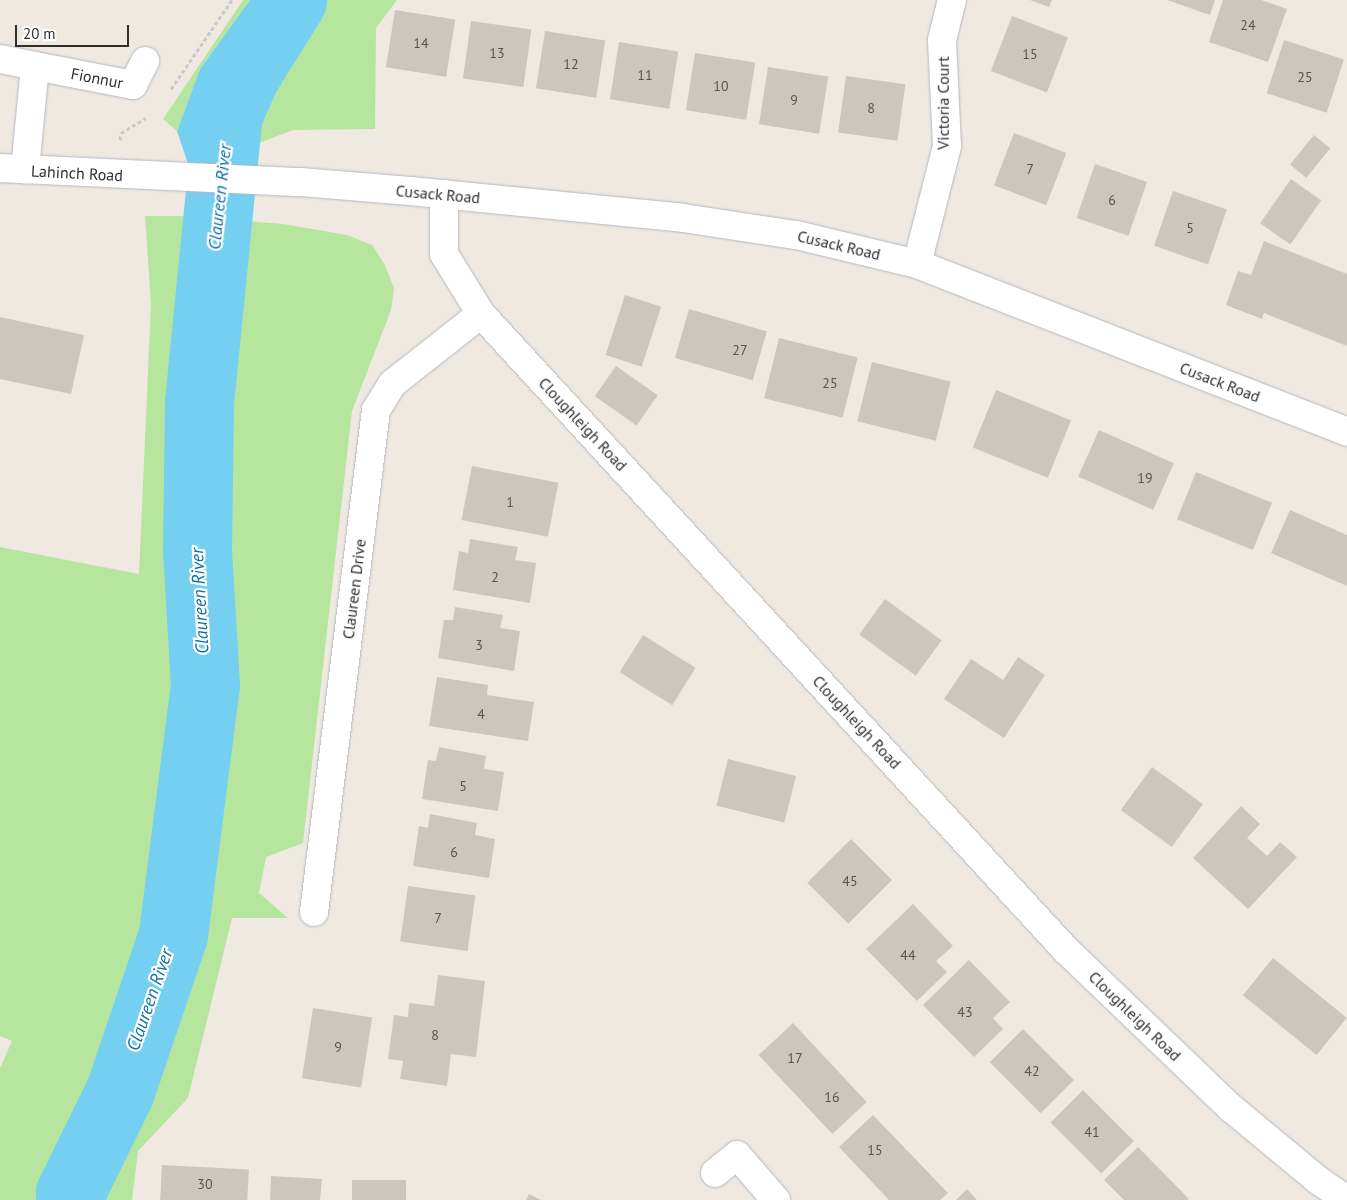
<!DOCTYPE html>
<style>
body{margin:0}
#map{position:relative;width:1347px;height:1200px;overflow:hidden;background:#efe9e1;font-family:"PT Sans",sans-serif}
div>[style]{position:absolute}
.green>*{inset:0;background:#b6e59e}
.water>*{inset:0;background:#75cff0}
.river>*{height:69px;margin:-34.5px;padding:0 34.5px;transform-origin:34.5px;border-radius:34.5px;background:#75cff0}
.building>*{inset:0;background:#cbc7bf;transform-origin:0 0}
.path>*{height:3px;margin-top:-1.5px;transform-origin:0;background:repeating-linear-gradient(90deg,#c9c9c9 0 4px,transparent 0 6.5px)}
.roads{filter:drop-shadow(0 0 1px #b4b7c1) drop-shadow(0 0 1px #b4b7c1)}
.minor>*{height:28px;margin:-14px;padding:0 14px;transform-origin:14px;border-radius:14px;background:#fff}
.secondary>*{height:28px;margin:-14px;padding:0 14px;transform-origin:14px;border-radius:14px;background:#fff}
span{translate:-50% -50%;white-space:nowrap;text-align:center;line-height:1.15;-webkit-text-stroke:4.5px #fff;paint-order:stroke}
.number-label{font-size:14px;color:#555452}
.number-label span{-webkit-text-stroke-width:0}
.street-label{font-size:16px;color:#2e2e2e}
.water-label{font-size:18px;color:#0d6fa3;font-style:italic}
.scale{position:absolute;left:15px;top:25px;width:114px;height:22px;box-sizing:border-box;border:2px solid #2e2e2e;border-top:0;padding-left:6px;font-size:15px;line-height:18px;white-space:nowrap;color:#2e2e2e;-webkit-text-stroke:4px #fff;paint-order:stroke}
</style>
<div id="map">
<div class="green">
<div style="clip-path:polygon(243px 0,250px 0,200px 69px,177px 131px,163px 119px)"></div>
<div style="clip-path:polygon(323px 0,397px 0,376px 28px,375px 129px,293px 130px,253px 145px,304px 29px)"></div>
<div style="clip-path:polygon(145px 216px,183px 216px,283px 224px,347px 235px,372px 245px,385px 265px,394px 288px,391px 310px,352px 411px,303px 843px,266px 857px,259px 893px,288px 918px,232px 918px,188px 1098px,138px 1151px,132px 1200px,0 1200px,0 1068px,12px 1041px,0 1036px,0 547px,139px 574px,151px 304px)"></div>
</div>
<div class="water">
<div style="clip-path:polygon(250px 0,323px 0,304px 29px,253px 145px,214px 241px,177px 131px,200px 69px)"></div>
</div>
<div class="river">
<div style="left:70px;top:1200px;width:7px;rotate:-90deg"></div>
<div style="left:70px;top:1193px;width:114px;rotate:-63.9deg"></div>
<div style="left:120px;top:1091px;width:166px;rotate:-71.3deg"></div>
<div style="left:173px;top:934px;width:251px;rotate:-82.7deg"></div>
<div style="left:205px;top:685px;width:136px;rotate:-93.4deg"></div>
<div style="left:197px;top:549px;width:147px;rotate:-89.2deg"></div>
<div style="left:199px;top:402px;width:302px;rotate:-84.3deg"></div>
<div style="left:229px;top:101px;width:119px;rotate:-58deg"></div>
</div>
<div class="building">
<div style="clip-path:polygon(1030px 0,1052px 0,1049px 7px)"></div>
<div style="clip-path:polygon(1167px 0,1215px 0,1210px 15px)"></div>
<div style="clip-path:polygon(1223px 0,1261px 0,1287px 9px,1268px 62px,1209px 42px)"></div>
<div style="left:395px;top:10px;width:61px;height:58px;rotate:9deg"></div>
<div style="left:1012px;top:16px;width:60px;height:59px;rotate:21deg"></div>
<div style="left:471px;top:21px;width:61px;height:58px;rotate:8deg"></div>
<div style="left:545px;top:31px;width:61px;height:58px;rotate:9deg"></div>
<div style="left:1284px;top:40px;width:63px;height:56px;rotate:18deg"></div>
<div style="left:619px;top:42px;width:60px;height:58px;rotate:9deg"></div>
<div style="left:695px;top:53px;width:61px;height:58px;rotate:9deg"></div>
<div style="left:768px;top:67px;width:61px;height:58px;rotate:9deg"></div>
<div style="left:846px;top:76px;width:60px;height:57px;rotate:8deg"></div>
<div style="left:1014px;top:133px;width:56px;height:56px;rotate:21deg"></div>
<div style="left:1314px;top:135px;width:21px;height:38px;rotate:39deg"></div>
<div style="left:1095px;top:164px;width:55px;height:57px;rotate:19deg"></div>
<div style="left:1291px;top:179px;width:37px;height:54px;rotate:35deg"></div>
<div style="left:1173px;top:191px;width:57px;height:58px;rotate:19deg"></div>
<div style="clip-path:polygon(1264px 241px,1347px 274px,1347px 346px,1264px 313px,1262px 319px,1226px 305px,1238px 271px,1251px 275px)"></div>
<div style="left:625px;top:295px;width:38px;height:63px;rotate:18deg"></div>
<div style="left:689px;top:309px;width:81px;height:51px;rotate:16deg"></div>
<div style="clip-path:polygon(0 317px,84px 335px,71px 394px,0 379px)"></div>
<div style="left:779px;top:338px;width:81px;height:62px;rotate:14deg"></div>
<div style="left:872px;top:362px;width:81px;height:61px;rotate:14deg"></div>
<div style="left:616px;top:366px;width:51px;height:37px;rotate:35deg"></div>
<div style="left:996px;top:390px;width:81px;height:62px;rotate:22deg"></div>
<div style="left:1099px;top:430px;width:82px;height:51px;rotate:24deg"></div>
<div style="left:472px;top:466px;width:88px;height:55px;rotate:11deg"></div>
<div style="left:1196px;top:472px;width:82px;height:51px;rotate:22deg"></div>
<div style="clip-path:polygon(1290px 510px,1347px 535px,1347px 586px,1271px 553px)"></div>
<div style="clip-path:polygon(470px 539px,518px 547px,515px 560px,536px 563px,530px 603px,453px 590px,459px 551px,468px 553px)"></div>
<div style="left:885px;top:599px;width:70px;height:44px;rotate:36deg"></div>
<div style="clip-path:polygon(455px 607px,503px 615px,500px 628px,520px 631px,514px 671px,438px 658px,444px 620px,453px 620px)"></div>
<div style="left:643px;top:635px;width:62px;height:44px;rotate:32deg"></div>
<div style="clip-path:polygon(1018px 657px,1045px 675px,1004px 738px,944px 699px,971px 659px,1003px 680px)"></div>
<div style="clip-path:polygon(437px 677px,488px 685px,487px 695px,534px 702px,528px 741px,429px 726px)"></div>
<div style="clip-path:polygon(439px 747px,486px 756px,484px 769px,504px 772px,498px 811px,422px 799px,428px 760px,436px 761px)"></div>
<div style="left:728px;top:759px;width:70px;height:48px;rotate:14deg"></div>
<div style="left:1152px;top:767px;width:63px;height:53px;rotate:36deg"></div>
<div style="clip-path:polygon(1241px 806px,1260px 824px,1247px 838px,1267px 856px,1280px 842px,1297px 857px,1248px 909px,1193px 858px)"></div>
<div style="clip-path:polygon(430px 814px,477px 823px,475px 835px,495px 839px,489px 878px,413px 866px,419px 826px,428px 828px)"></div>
<div style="left:851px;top:839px;width:58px;height:62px;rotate:45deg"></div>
<div style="left:408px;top:886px;width:68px;height:56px;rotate:8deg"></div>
<div style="clip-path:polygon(913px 904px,953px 946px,936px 961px,947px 972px,917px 1001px,866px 949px)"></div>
<div style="left:1273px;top:958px;width:95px;height:48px;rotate:39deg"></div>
<div style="clip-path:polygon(969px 960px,1010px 1002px,993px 1018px,1003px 1029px,974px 1057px,923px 1005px)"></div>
<div style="clip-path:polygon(438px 975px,485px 981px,476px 1057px,451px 1054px,447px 1086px,400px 1079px,403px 1061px,388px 1059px,394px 1015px,408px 1017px,409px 1003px,434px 1006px)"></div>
<div style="left:313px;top:1008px;width:60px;height:71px;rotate:9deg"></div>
<div style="left:793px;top:1023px;width:108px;height:47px;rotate:47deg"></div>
<div style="left:1023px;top:1029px;width:72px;height:47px;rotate:45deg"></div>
<div style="left:1083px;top:1090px;width:72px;height:46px;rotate:45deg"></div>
<div style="clip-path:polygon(873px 1115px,948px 1193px,940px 1200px,889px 1200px,839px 1147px)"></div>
<div style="clip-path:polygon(1138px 1147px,1189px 1199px,1187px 1200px,1124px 1200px,1104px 1180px)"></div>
<div style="left:162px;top:1165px;width:87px;height:35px;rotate:3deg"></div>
<div style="clip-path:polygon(271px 1176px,322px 1179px,320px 1200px,270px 1200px)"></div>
<div style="left:406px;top:1180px;width:20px;height:54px;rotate:90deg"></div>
<div style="clip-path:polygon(967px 1189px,977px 1200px,956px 1200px)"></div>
<div style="clip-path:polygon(529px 1194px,541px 1200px,526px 1200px)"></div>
</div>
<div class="path">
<div style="left:171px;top:89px;width:108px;rotate:-55.6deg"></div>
<div style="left:120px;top:140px;width:7px;rotate:-82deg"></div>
<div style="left:121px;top:133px;width:29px;rotate:-31deg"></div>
</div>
<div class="roads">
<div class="minor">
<div style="left:0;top:59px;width:36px;rotate:11deg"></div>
<div style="left:35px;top:66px;width:104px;rotate:95.5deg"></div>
<div style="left:35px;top:66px;width:100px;rotate:11deg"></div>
<div style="left:133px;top:85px;width:27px;rotate:-63deg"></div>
<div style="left:444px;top:194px;width:60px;rotate:90deg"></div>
<div style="left:444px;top:254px;width:70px;rotate:58.3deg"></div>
<div style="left:481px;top:314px;width:863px;rotate:47.4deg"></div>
<div style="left:1065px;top:949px;width:230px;rotate:43.8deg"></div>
<div style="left:1231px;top:1108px;width:114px;rotate:39.7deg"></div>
<div style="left:1319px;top:1181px;width:34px;rotate:34deg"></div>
<div style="left:917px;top:264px;width:122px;rotate:-75.7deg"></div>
<div style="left:947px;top:146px;width:106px;rotate:-92.7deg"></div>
<div style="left:942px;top:40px;width:41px;rotate:-76deg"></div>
<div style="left:314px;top:912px;width:506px;rotate:-82.96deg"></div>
<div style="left:376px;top:410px;width:31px;rotate:-58deg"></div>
<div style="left:392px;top:384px;width:113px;rotate:-38.2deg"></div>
<div style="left:715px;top:1173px;width:28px;rotate:-39deg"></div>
<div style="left:737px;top:1155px;width:60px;rotate:49.1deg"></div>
</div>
<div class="secondary">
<div style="left:0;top:168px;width:301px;rotate:2.7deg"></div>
<div style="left:301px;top:182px;width:109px;rotate:4.7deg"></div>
<div style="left:410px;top:191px;width:274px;rotate:5.6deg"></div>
<div style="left:683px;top:218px;width:114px;rotate:8.6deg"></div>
<div style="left:796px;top:235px;width:124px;rotate:13.5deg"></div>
<div style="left:917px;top:264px;width:462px;rotate:21.3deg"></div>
</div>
</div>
<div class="number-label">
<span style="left:1248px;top:25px">24</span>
<span style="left:421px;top:43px">14</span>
<span style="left:497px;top:53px">13</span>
<span style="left:1030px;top:54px">15</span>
<span style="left:571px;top:64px">12</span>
<span style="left:645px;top:75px">11</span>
<span style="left:1305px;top:77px">25</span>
<span style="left:721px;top:86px">10</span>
<span style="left:794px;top:100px">9</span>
<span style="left:871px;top:108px">8</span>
<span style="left:1030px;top:169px">7</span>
<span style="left:1112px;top:200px">6</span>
<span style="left:1190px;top:228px">5</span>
<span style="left:740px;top:350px">27</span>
<span style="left:830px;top:383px">25</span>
<span style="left:1145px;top:478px">19</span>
<span style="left:510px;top:502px">1</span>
<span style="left:495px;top:577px">2</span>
<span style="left:479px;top:645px">3</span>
<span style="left:481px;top:714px">4</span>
<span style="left:463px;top:786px">5</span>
<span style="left:454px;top:852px">6</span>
<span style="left:850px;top:881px">45</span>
<span style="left:438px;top:918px">7</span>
<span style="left:908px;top:955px">44</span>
<span style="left:965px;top:1012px">43</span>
<span style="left:435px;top:1035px">8</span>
<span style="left:338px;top:1047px">9</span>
<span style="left:795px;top:1058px">17</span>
<span style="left:1032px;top:1071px">42</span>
<span style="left:832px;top:1097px">16</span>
<span style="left:1092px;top:1132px">41</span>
<span style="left:875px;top:1150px">15</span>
<span style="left:205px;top:1184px">30</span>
</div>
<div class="street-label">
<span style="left:97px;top:78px;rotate:11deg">Fionnur</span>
<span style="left:943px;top:103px;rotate:-90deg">Victoria Court</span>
<span style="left:77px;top:173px;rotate:3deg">Lahinch Road</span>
<span style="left:438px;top:194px;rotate:5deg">Cusack Road</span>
<span style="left:839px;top:245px;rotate:13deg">Cusack Road</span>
<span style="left:1220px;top:382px;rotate:21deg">Cusack Road</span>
<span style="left:583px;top:424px;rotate:47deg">Cloughleigh Road</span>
<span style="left:354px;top:589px;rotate:-83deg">Claureen Drive</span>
<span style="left:857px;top:722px;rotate:47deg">Cloughleigh Road</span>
<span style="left:1135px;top:1016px;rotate:44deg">Cloughleigh Road</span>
</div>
<div class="water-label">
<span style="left:220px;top:197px;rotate:-84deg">Claureen River</span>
<span style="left:200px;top:601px;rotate:-93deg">Claureen River</span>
<span style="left:150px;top:1000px;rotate:-71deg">Claureen River</span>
</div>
<div class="scale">20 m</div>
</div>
